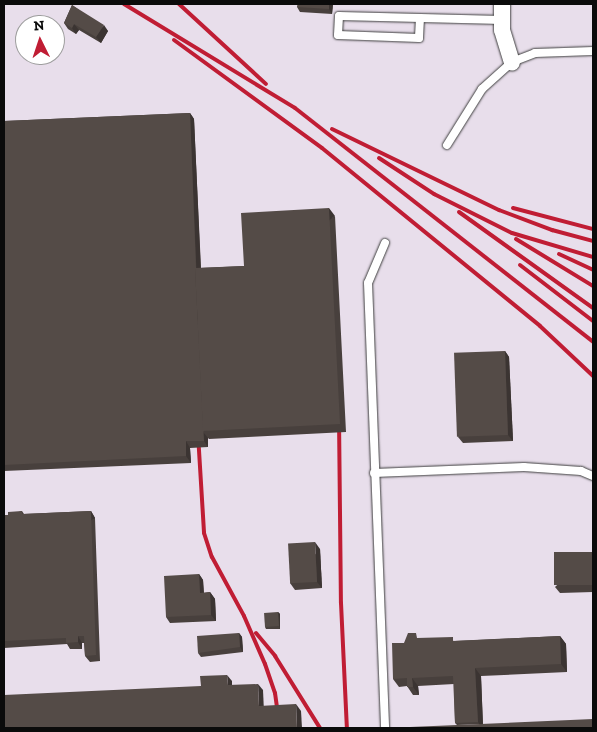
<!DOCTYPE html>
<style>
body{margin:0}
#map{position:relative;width:597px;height:732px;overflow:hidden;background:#fff9e9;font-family:"Zilla Slab",serif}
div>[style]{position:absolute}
.industrial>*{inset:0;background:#e8deeb}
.roads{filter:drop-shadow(0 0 1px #3e3e3e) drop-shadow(0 0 1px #3e3e3e)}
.lane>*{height:8px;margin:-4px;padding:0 4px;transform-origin:4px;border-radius:4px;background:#fff}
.street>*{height:16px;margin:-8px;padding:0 8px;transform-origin:8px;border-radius:8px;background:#fff}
.rail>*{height:4px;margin:-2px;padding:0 2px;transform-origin:2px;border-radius:2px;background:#c01d34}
.wall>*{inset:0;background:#48403d}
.shaded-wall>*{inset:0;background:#3b3432;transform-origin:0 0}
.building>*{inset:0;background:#544b47;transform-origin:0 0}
span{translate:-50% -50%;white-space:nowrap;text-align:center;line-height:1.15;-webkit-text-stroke:5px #fff;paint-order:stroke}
.frame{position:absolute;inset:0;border:5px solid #0b0b0b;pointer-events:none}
.north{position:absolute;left:15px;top:15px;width:50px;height:50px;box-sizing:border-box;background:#fff;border:1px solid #9d9d9d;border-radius:50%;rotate:356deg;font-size:14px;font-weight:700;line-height:20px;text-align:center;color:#0b0b0b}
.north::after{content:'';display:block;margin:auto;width:18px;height:22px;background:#c01d34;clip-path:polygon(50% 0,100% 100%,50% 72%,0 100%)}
</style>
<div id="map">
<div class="industrial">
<div style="clip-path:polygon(evenodd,4px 4px,593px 4px,593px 728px,4px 728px,4px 4px,25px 25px,55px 25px,55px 55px,25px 55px,25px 25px)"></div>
</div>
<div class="roads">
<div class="lane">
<div style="left:420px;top:18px;width:20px;rotate:93deg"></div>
<div style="left:419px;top:38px;width:81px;rotate:-177.9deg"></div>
<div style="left:338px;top:35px;width:19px;rotate:-87deg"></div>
<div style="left:339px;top:16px;width:163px;rotate:1.4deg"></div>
<div style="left:447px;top:145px;width:66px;rotate:-58deg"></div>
<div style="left:482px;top:89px;width:40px;rotate:-42deg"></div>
<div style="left:512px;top:62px;width:25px;rotate:-21deg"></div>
<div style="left:535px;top:53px;width:58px;rotate:-2deg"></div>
<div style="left:385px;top:243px;width:43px;rotate:113deg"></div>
<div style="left:368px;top:283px;width:445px;rotate:87.8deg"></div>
<div style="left:374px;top:473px;width:150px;rotate:-2.3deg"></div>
<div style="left:524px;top:467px;width:57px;rotate:4deg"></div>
<div style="left:581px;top:471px;width:13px;rotate:23deg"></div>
</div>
<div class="street">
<div style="left:502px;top:4px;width:26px;rotate:90deg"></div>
<div style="left:502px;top:30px;width:34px;rotate:73deg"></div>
</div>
</div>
<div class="rail">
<div style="left:124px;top:4px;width:200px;rotate:31.3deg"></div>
<div style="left:295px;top:108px;width:379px;rotate:38.1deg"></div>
<div style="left:179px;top:4px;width:118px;rotate:42.6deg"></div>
<div style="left:174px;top:40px;width:183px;rotate:36.1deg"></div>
<div style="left:322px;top:148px;width:281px;rotate:39.2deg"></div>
<div style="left:540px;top:326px;width:73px;rotate:43.3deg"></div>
<div style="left:332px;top:129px;width:186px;rotate:25.9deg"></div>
<div style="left:499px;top:210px;width:57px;rotate:20.7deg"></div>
<div style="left:552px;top:230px;width:42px;rotate:15deg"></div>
<div style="left:379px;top:158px;width:66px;rotate:33.2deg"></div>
<div style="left:434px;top:194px;width:87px;rotate:26.6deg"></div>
<div style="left:512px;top:233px;width:84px;rotate:16.5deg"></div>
<div style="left:513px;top:208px;width:83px;rotate:14.7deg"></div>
<div style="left:459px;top:212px;width:165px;rotate:35.6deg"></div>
<div style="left:516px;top:239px;width:90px;rotate:31.4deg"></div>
<div style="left:559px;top:254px;width:38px;rotate:25deg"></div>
<div style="left:520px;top:265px;width:92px;rotate:37.5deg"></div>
<div style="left:339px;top:418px;width:185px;rotate:89.4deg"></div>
<div style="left:341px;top:603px;width:125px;rotate:87.3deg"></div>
<div style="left:198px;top:434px;width:99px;rotate:86.5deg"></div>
<div style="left:204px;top:533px;width:25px;rotate:72deg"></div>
<div style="left:212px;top:557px;width:67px;rotate:61.5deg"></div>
<div style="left:244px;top:616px;width:52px;rotate:66.4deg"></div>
<div style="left:265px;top:664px;width:31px;rotate:71deg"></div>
<div style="left:275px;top:693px;width:35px;rotate:82deg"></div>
<div style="left:256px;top:633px;width:30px;rotate:50deg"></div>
<div style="left:275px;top:656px;width:85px;rotate:58deg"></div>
</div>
<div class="wall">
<div style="clip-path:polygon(298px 4px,333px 4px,332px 14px,300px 12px,297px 7px)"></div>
<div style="clip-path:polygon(72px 5px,108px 31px,101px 43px,79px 30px,76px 34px,68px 29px,64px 23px)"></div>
<div style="clip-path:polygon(190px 113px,194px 119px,201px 268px,244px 266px,335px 216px,346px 432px,209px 439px,208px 438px,208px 447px,190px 448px,191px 463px,4px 471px,4px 121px)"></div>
<div style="clip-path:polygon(505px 351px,509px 357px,513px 441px,463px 443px,458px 437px)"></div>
<div style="clip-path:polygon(22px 511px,24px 514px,91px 511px,95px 518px,100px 661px,90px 662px,85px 656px,84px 643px,82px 643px,82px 649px,70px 649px,67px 644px,4px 648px,4px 515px,8px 515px)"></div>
<div style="clip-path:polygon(320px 549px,322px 588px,295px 590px,290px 583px)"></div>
<div style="clip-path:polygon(593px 552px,593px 592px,560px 593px,555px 587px)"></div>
<div style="clip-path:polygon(199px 574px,203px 580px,204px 593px,210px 592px,215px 599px,216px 621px,170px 623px,166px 617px)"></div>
<div style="clip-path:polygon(278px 612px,280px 614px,280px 629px,266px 629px,265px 627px)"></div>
<div style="clip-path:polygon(239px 633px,242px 637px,243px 652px,201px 657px,198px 653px)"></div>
<div style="clip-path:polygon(560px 636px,566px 644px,567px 672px,481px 676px,483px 724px,457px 725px,455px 723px,454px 684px,418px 686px,419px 695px,413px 695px,407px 686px,399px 687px,393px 679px,404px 643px,420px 638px,455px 641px)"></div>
</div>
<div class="shaded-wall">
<div style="clip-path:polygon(329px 4px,333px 4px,332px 14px,329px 9px)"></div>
<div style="clip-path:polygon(74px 24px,79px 30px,76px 34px,72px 28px)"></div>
<div style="clip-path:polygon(104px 25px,108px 31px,101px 43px,96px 37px)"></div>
<div style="clip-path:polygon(190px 113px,194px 119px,208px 430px,203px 431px)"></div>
<div style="left:329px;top:208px;width:10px;height:216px;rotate:53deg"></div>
<div style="clip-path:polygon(505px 351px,509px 357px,513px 441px,508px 435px)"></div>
<div style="clip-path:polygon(203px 432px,208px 438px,208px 447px,204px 441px)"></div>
<div style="clip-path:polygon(186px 441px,190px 448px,191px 463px,186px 456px)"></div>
<div style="left:91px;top:511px;width:8px;height:144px;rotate:60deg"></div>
<div style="clip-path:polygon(315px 542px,320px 549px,322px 588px,317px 582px)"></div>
<div style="clip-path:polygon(199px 574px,203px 580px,204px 599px,200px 593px)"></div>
<div style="clip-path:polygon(210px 592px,215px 599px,216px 621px,211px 615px)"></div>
<div style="clip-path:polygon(278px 612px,280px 614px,280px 629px,279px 626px)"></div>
<div style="clip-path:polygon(239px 633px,242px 637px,243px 652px,240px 647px)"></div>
<div style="clip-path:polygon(78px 636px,82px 643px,82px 649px,78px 642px)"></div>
<div style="clip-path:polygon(560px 636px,566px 644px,567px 672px,561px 664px)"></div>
<div style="clip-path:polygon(475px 668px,481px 676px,483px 728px,482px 728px,478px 722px)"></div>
<div style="clip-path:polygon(227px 675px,232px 681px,232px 692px,228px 685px)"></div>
<div style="clip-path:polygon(412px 678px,418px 686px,419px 695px,413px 687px)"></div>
<div style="clip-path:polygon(258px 684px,263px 690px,264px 712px,259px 706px)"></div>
<div style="clip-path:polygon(296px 704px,301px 711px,302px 728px,297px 728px)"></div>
</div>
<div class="building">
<div style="clip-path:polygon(298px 4px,329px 4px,329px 9px,297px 7px)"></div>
<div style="clip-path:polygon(72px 5px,104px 25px,96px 37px,74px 24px,72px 28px,64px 23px)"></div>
<div style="clip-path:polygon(190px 113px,196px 268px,195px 268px,204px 441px,186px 441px,186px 456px,4px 465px,4px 121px)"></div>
<div style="clip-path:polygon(329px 208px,340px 424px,203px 431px,195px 268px,244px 266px,241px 213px)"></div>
<div style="left:505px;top:351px;width:84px;height:51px;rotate:88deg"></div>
<div style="clip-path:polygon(22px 511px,22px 514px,91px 511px,96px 655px,85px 656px,84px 636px,78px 636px,78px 642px,66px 643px,66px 638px,4px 641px,4px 515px,8px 515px,8px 512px)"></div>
<div style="left:315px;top:542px;width:40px;height:27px;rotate:87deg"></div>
<div style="left:593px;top:552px;width:33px;height:39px;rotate:90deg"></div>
<div style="clip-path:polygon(199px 574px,200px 593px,210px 592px,211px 615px,166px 617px,164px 576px)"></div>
<div style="left:278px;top:612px;width:14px;height:14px;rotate:86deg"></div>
<div style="clip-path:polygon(239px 633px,240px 647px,198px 653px,197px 636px)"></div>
<div style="clip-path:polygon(408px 633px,416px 633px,417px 638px,453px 637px,453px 641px,560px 636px,561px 664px,475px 668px,478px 722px,455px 723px,453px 676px,412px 678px,413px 687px,407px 687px,407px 678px,393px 679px,392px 643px,404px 643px)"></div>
<div style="clip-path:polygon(227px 675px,228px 685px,258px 684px,259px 706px,296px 704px,297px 728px,4px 728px,4px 695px,201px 686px,200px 676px)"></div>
<div style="clip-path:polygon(593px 719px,593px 728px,410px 728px,410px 727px)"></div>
</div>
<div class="frame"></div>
<div class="north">N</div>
</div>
